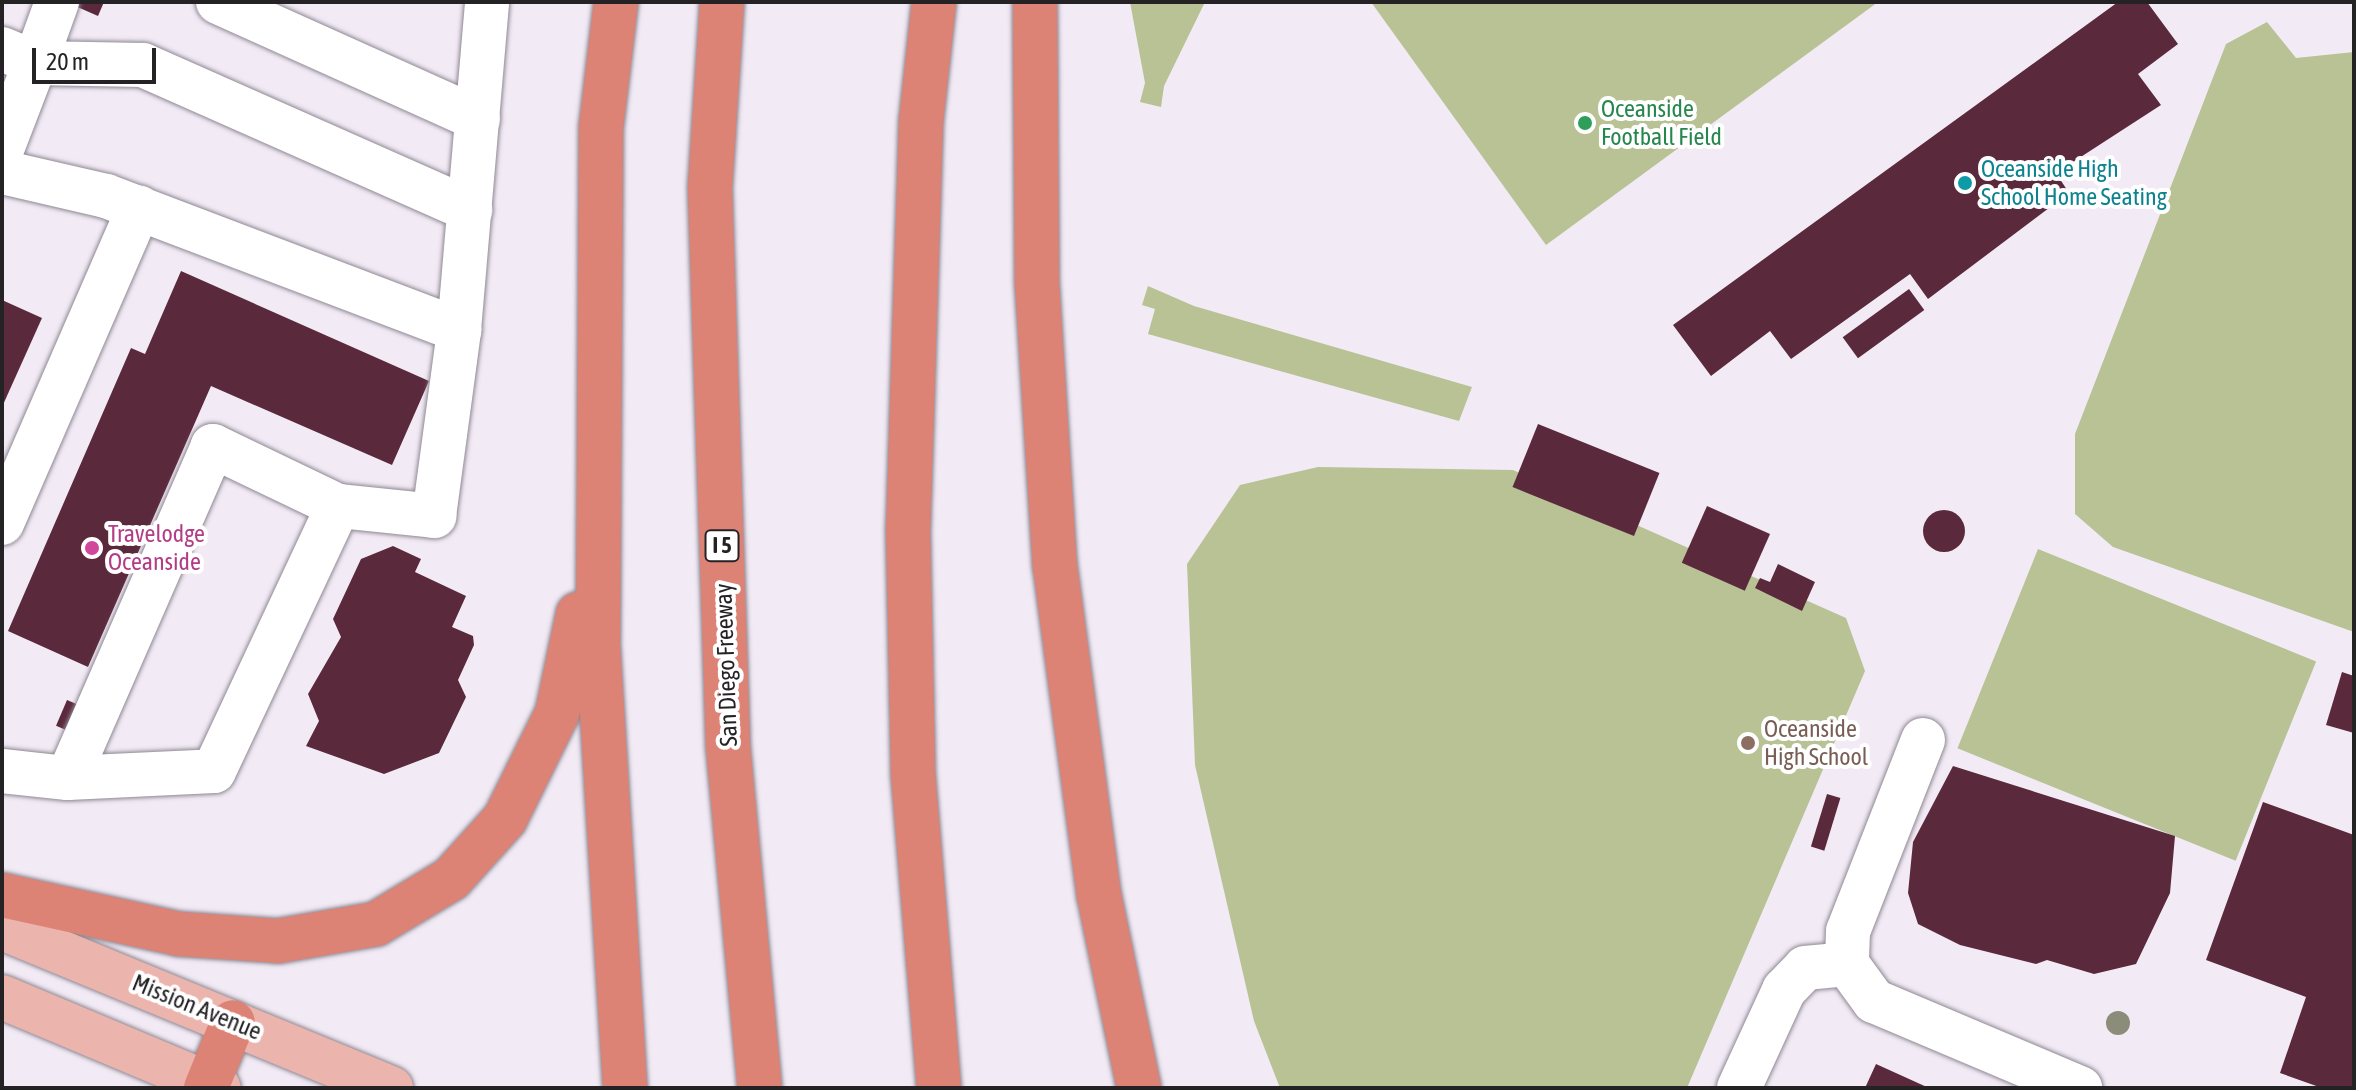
<!DOCTYPE html>
<style>
body{margin:0}
#map{position:relative;width:2356px;height:1090px;overflow:hidden;background:#f2ebf6;font-family:"Asap Condensed",sans-serif}
div>[style]{position:absolute}
.green>*{inset:0;background:#b8c295;transform-origin:0 0}
.building>*{inset:0;background:#5b293c;transform-origin:0 0}
.round{border-radius:50%}
.roads{filter:drop-shadow(0 0 2px #8f8893) drop-shadow(0 0 2px #8f8893)}
.minor>*{height:44px;margin:-22px;padding:0 22px;transform-origin:22px;border-radius:22px;background:#fff}
.major>*{height:44px;margin:-22px;padding:0 22px;transform-origin:22px;border-radius:22px;background:#ebb5ad}
.highway>*{height:44px;margin:-22px;padding:0 22px;transform-origin:22px;border-radius:22px;background:#dd8376}
.trees>*{width:24px;height:24px;margin:-12px;border-radius:50%;background:#8c8c7a}
.dots>*{width:22px;height:22px;translate:-50% -50%;box-sizing:border-box;border:4px solid #fff;border-radius:50%}
span{translate:-50% -50%;white-space:nowrap;text-align:center;line-height:1.15;-webkit-text-stroke:8px #fff;paint-order:stroke}
.shield-label span{padding:2px 6px;background:#fff;border:2px solid;border-radius:6px;-webkit-text-stroke-width:0}
.shield-label{font-size:22px;color:#252226;font-weight:700}
.leisure-label{font-size:24px;color:#27864d}
.left{translate:0 -50%;text-align:left}
.culture-label{font-size:24px;color:#0d838f}
.hotel-label{font-size:24px;color:#b23c85}
.street-label{font-size:24px;color:#252226}
.education-label{font-size:24px;color:#785e54}
.frame{position:absolute;inset:0;border:4px solid #252226;pointer-events:none}
.scale{position:absolute;left:32px;top:48px;width:124px;height:36px;box-sizing:border-box;border:4px solid #252226;border-top:0;padding-left:10px;font-size:24px;line-height:28px;white-space:nowrap;color:#252226;-webkit-text-stroke:6px #fff;paint-order:stroke}
</style>
<div id="map">
<div class="green">
<div style="clip-path:polygon(1130px 2px,1205px 2px,1164px 86px,1161px 107px,1140px 102px,1145px 83px)"></div>
<div style="clip-path:polygon(1371px 2px,1878px 2px,1546px 245px)"></div>
<div style="clip-path:polygon(2267px 22px,2296px 58px,2354px 52px,2354px 632px,2113px 547px,2075px 514px,2075px 434px,2226px 44px)"></div>
<div style="clip-path:polygon(1148px 286px,1194px 306px,1472px 387px,1459px 421px,1148px 334px,1155px 309px,1142px 305px)"></div>
<div style="clip-path:polygon(1318px 467px,1513px 470px,1846px 618px,1865px 671px,1687px 1088px,1280px 1088px,1254px 1021px,1195px 765px,1187px 564px,1240px 485px)"></div>
<div style="left:2038px;top:549px;width:300px;height:215px;rotate:22deg"></div>
</div>
<div class="building">
<div style="clip-path:polygon(66px 2px,104px 2px,98px 16px)"></div>
<div style="clip-path:polygon(2118px 2px,2147px 2px,2178px 44px,2138px 74px,2161px 105px,2056px 173px,2069px 193px,1928px 299px,1910px 274px,1791px 359px,1770px 331px,1711px 376px,1673px 325px)"></div>
<div style="clip-path:polygon(181px 271px,429px 381px,392px 465px,211px 386px,88px 667px,8px 631px,131px 348px,145px 354px)"></div>
<div style="left:1909px;top:289px;width:26px;height:82px;rotate:54deg"></div>
<div style="clip-path:polygon(2px 300px,42px 318px,2px 407px)"></div>
<div style="left:1538px;top:424px;width:131px;height:68px;rotate:22deg"></div>
<div style="left:1707px;top:506px;width:69px;height:62px;rotate:24deg"></div>
<div class="round" style="left:1923px;top:510px;width:42px;height:42px"></div>
<div style="clip-path:polygon(393px 546px,421px 559px,415px 572px,466px 596px,452px 627px,473px 636px,474px 645px,458px 680px,466px 697px,439px 753px,384px 774px,306px 746px,319px 721px,308px 694px,341px 637px,333px 619px,361px 559px)"></div>
<div style="clip-path:polygon(1778px 564px,1815px 582px,1802px 611px,1755px 588px,1760px 578px,1770px 582px)"></div>
<div style="clip-path:polygon(2342px 672px,2354px 676px,2354px 733px,2326px 725px)"></div>
<div style="left:67px;top:700px;width:26px;height:28px;rotate:23deg"></div>
<div style="clip-path:polygon(1953px 766px,2175px 836px,2170px 893px,2136px 964px,2094px 974px,2047px 960px,2036px 964px,1960px 945px,1918px 924px,1908px 893px,1913px 842px)"></div>
<div style="left:1827px;top:794px;width:14px;height:55px;rotate:17deg"></div>
<div style="clip-path:polygon(2263px 802px,2354px 835px,2354px 1088px,2322px 1088px,2280px 1073px,2306px 997px,2206px 960px)"></div>
<div style="clip-path:polygon(1876px 1064px,1929px 1088px,1865px 1088px)"></div>
</div>
<div class="roads">
<div class="minor">
<div style="left:218px;top:2px;width:285px;rotate:24.2deg"></div>
<div style="left:2px;top:49px;width:36px;rotate:23deg"></div>
<div style="left:35px;top:63px;width:65px;rotate:-70.2deg"></div>
<div style="left:2px;top:149px;width:92px;rotate:-69deg"></div>
<div style="left:35px;top:63px;width:108px;rotate:1.1deg"></div>
<div style="left:143px;top:65px;width:358px;rotate:23.9deg"></div>
<div style="left:2px;top:172px;width:107px;rotate:13deg"></div>
<div style="left:106px;top:196px;width:378px;rotate:20.8deg"></div>
<div style="left:459px;top:330px;width:329px;rotate:-85.1deg"></div>
<div style="left:338px;top:506px;width:97px;rotate:5.9deg"></div>
<div style="left:434px;top:516px;width:188px;rotate:-82.3deg"></div>
<div style="left:2px;top:523px;width:344px;rotate:-66.5deg"></div>
<div style="left:1923px;top:740px;width:205px;rotate:111.4deg"></div>
<div style="left:1848px;top:931px;width:33px;rotate:92deg"></div>
<div style="left:1847px;top:964px;width:46px;rotate:53.9deg"></div>
<div style="left:1874px;top:1001px;width:224px;rotate:22.9deg"></div>
<div style="left:2px;top:771px;width:66px;rotate:6.1deg"></div>
<div style="left:68px;top:778px;width:146px;rotate:-2.7deg"></div>
<div style="left:214px;top:771px;width:293px;rotate:-64.9deg"></div>
<div style="left:338px;top:506px;width:139px;rotate:-154.4deg"></div>
<div style="left:213px;top:446px;width:362px;rotate:113.6deg"></div>
<div style="left:1739px;top:1088px;width:108px;rotate:-65.3deg"></div>
<div style="left:1784px;top:990px;width:30px;rotate:-46deg"></div>
<div style="left:1805px;top:968px;width:42px;rotate:-5.4deg"></div>
</div>
<div class="major">
<div style="left:2px;top:928px;width:421px;rotate:22.4deg"></div>
<div style="left:2px;top:997px;width:235px;rotate:22.8deg"></div>
</div>
<div class="highway">
<div style="left:616px;top:2px;width:126px;rotate:96.8deg"></div>
<div style="left:601px;top:127px;width:518px;rotate:90.33deg"></div>
<div style="left:598px;top:645px;width:444px;rotate:86.5deg"></div>
<div style="left:722px;top:2px;width:186px;rotate:93.7deg"></div>
<div style="left:710px;top:188px;width:558px;rotate:88.15deg"></div>
<div style="left:728px;top:746px;width:343px;rotate:84.7deg"></div>
<div style="left:934px;top:2px;width:120px;rotate:96.2deg"></div>
<div style="left:921px;top:121px;width:407px;rotate:91.8deg"></div>
<div style="left:908px;top:528px;width:245px;rotate:88.8deg"></div>
<div style="left:913px;top:773px;width:316px;rotate:85.3deg"></div>
<div style="left:1035px;top:2px;width:281px;rotate:89.6deg"></div>
<div style="left:1037px;top:283px;width:284px;rotate:86.4deg"></div>
<div style="left:1055px;top:566px;width:332px;rotate:82.4deg"></div>
<div style="left:1099px;top:895px;width:197px;rotate:78.3deg"></div>
<div style="left:2px;top:895px;width:181px;rotate:12.4deg"></div>
<div style="left:179px;top:934px;width:99px;rotate:4deg"></div>
<div style="left:278px;top:941px;width:99px;rotate:-9.8deg"></div>
<div style="left:376px;top:924px;width:87px;rotate:-31deg"></div>
<div style="left:451px;top:879px;width:81px;rotate:-48deg"></div>
<div style="left:505px;top:819px;width:117px;rotate:-63.7deg"></div>
<div style="left:557px;top:714px;width:102px;rotate:-78.1deg"></div>
<div style="left:206px;top:1088px;width:71px;rotate:-67.8deg"></div>
</div>
</div>
<div class="trees">
<div style="left:2118px;top:1023px"></div>
</div>
<div class="dots">
<div style="left:1585px;top:123px;background:#2e9e5b"></div>
<div style="left:1965px;top:183px;background:#0f9aa8"></div>
<div style="left:92px;top:548px;background:#d1479c"></div>
<div style="left:1748px;top:743px;background:#8d6e63"></div>
</div>
<div class="shield-label">
<span style="left:722px;top:546px">I 5</span>
</div>
<div class="leisure-label">
<span class="left" style="left:1601px;top:123px">Oceanside<br>Football Field</span>
</div>
<div class="culture-label">
<span class="left" style="left:1981px;top:183px">Oceanside High<br>School Home Seating</span>
</div>
<div class="hotel-label">
<span class="left" style="left:108px;top:548px">Travelodge<br>Oceanside</span>
</div>
<div class="street-label">
<span style="left:726px;top:665px;rotate:-92deg">San Diego Freeway</span>
<span style="left:197px;top:1007px;rotate:22deg">Mission Avenue</span>
</div>
<div class="education-label">
<span class="left" style="left:1764px;top:743px">Oceanside<br>High School</span>
</div>
<div class="frame"></div>
<div class="scale">20 m</div>
</div>
